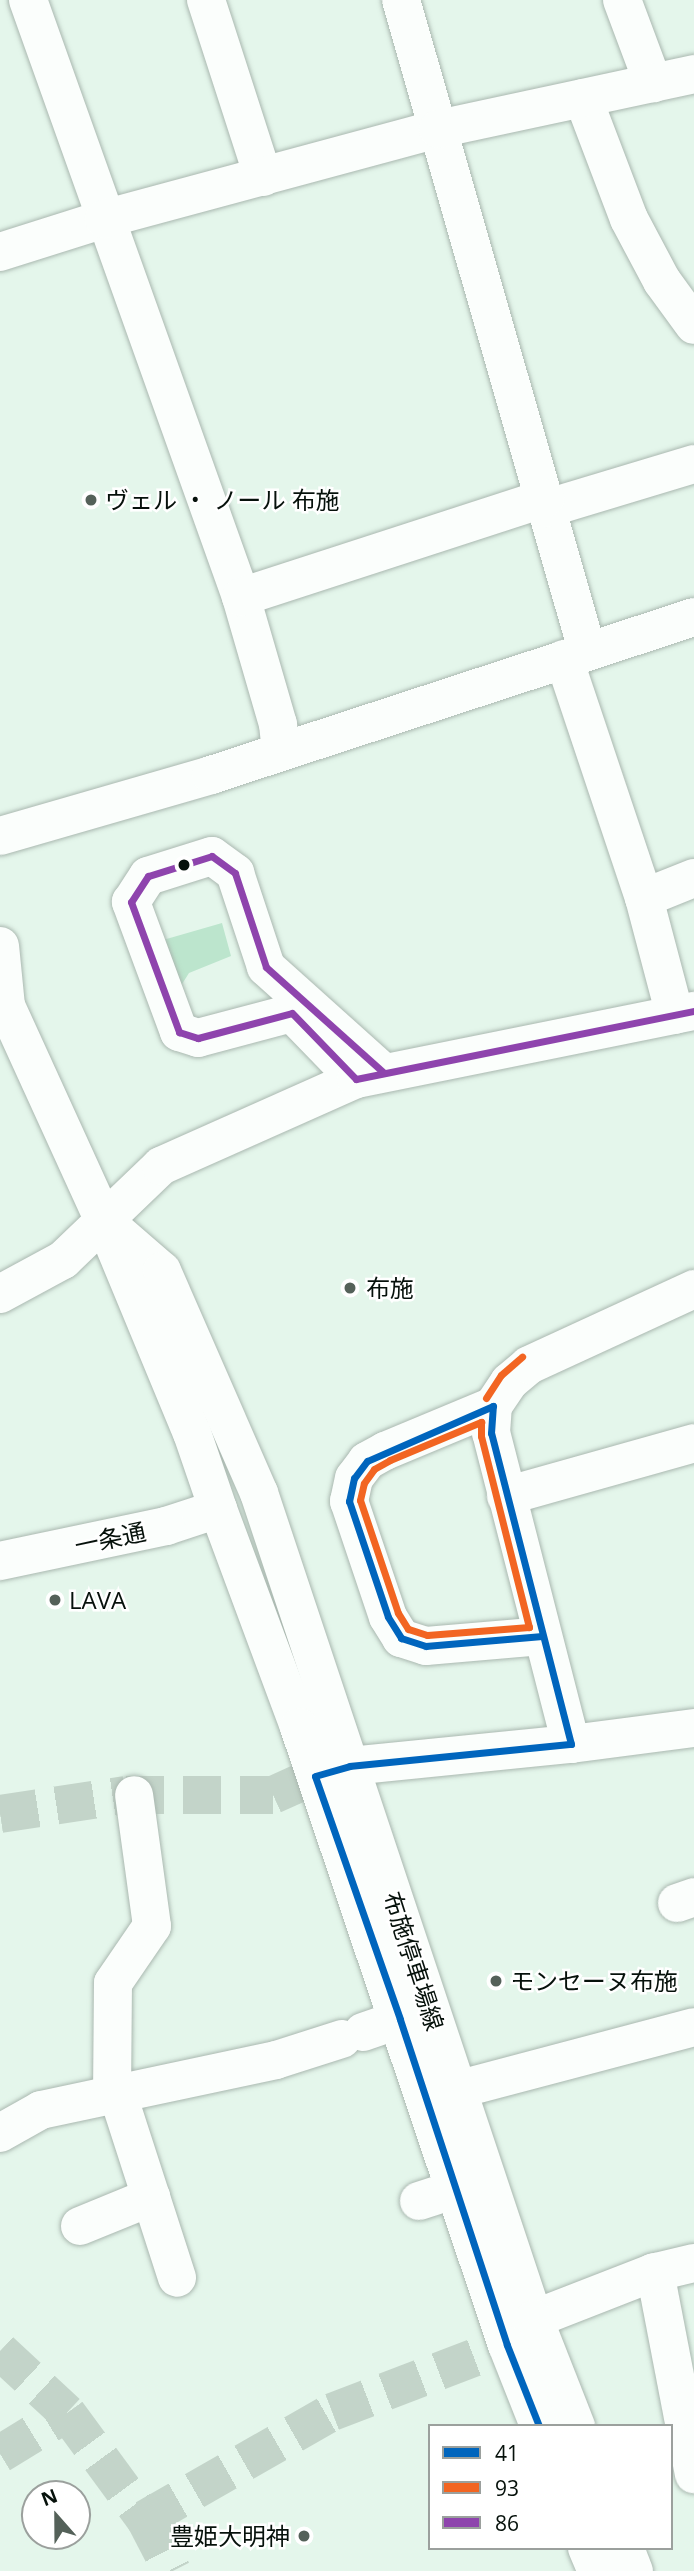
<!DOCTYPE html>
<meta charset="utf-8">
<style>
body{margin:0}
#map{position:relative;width:694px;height:2571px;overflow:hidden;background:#e4f6eb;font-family:"Open Sans","Noto Sans JP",sans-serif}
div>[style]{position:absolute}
.green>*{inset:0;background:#bce5cd}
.minor-tunnel>*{height:38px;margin-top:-19px;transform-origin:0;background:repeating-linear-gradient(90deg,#c3d4c9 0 38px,transparent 0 57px)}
.major-tunnel>*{height:38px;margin-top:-19px;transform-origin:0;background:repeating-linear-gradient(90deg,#c3d4c9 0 38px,transparent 0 57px)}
.roads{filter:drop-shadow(0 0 2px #aab8b0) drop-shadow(0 0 2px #aab8b0)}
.minor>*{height:38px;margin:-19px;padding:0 19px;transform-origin:19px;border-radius:19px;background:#fbfefc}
.major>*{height:38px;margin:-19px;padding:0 19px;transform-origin:19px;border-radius:19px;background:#fbfefc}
.bus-1>*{height:7px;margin:-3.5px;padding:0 3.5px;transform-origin:3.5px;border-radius:3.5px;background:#0065bd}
.bus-2>*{height:7px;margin:-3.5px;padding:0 3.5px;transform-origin:3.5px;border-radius:3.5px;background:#f26522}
.bus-3>*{height:7px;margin:-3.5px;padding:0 3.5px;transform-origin:3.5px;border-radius:3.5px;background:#8e44ad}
.dots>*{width:19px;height:19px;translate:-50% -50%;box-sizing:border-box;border:4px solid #fff;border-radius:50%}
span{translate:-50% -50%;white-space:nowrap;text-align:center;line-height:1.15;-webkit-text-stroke:5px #fff;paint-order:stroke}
.poi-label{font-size:24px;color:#06110b}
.left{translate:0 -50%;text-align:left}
.right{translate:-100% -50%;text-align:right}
.street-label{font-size:24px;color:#06110b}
.legend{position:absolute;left:428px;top:2424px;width:245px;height:126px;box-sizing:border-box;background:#fff;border:2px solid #9ba09d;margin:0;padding:9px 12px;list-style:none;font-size:21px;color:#06110b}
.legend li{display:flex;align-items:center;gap:14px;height:35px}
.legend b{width:35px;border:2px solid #9ba09d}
.north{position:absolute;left:21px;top:2480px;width:70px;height:70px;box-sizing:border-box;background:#fff;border:2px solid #9ba09d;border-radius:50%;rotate:339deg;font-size:19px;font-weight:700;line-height:28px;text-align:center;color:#06110b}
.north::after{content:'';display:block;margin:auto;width:24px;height:32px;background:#546159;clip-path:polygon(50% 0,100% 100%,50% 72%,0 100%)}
</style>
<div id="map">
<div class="green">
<div style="clip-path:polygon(222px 923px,231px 956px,189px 973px,177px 992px,163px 940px)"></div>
</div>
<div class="minor-tunnel">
<div style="left:0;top:1814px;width:127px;rotate:-8.6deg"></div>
<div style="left:126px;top:1795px;width:147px"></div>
<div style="left:273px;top:1795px;width:46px;rotate:-24.3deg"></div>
<div style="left:0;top:2454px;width:79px;rotate:-31.5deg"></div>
<div style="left:145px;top:2519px;width:215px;rotate:-29.8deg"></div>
<div style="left:332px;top:2412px;width:187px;rotate:-20.9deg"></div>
</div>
<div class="major-tunnel">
<div style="left:0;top:2351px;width:91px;rotate:42.8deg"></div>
<div style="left:67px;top:2413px;width:132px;rotate:53.7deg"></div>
<div style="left:145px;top:2519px;width:59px;rotate:62.6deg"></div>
</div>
<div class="roads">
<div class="minor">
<div style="left:28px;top:0;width:634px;rotate:70.36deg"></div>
<div style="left:241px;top:597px;width:132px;rotate:73.8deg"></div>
<div style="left:278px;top:724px;width:28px;rotate:84deg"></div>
<div style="left:206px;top:0;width:186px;rotate:72.1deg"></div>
<div style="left:401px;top:0;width:676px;rotate:74.03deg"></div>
<div style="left:622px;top:0;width:89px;rotate:69.5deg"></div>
<div style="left:583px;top:98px;width:129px;rotate:69.2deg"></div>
<div style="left:629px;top:219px;width:70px;rotate:62deg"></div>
<div style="left:662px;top:281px;width:54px;rotate:54deg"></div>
<div style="left:0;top:252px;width:109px;rotate:-17.6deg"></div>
<div style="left:104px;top:219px;width:346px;rotate:-15.1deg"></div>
<div style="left:438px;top:129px;width:262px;rotate:-12.1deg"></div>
<div style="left:548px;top:508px;width:152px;rotate:-16.8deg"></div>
<div style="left:241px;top:597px;width:320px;rotate:-18deg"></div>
<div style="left:564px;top:659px;width:252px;rotate:71.5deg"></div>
<div style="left:644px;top:898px;width:121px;rotate:75.2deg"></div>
<div style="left:0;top:836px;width:220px;rotate:-16.1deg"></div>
<div style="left:211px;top:775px;width:508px;rotate:-18.11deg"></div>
<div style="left:644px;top:898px;width:54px;rotate:-21.8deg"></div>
<div style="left:0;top:946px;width:60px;rotate:84.3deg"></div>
<div style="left:0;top:999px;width:9px;rotate:49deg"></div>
<div style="left:6px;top:1006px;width:236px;rotate:65.5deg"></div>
<div style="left:104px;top:1221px;width:230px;rotate:67.5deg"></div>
<div style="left:192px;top:1433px;width:80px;rotate:71.1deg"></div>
<div style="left:218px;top:1509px;width:55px;rotate:161.9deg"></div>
<div style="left:166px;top:1526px;width:170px;rotate:168.1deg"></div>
<div style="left:356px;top:1079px;width:92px;rotate:-134.1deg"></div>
<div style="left:292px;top:1013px;width:97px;rotate:165.1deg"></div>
<div style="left:198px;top:1038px;width:20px;rotate:-162deg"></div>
<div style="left:179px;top:1032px;width:139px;rotate:-110.3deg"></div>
<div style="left:131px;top:902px;width:31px;rotate:-57deg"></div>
<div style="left:148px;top:876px;width:67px;rotate:-17.4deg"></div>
<div style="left:212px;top:856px;width:29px;rotate:36deg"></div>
<div style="left:235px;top:873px;width:99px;rotate:71.7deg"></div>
<div style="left:266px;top:967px;width:157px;rotate:41.9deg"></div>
<div style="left:109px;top:1225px;width:70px;rotate:41deg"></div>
<div style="left:162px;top:1271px;width:242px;rotate:66.4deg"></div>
<div style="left:0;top:1294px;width:72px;rotate:-28.4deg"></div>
<div style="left:63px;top:1260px;width:136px;rotate:-43.8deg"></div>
<div style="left:161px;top:1166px;width:214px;rotate:-24deg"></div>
<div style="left:356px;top:1079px;width:345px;rotate:-11.4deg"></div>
<div style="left:493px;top:1406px;width:117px;rotate:157.4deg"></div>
<div style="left:385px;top:1451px;width:21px;rotate:151deg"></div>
<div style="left:367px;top:1461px;width:21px;rotate:127deg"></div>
<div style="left:354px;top:1478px;width:24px;rotate:102deg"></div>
<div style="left:349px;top:1501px;width:122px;rotate:71.4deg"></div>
<div style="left:388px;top:1617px;width:25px;rotate:58deg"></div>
<div style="left:401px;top:1638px;width:26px;rotate:18deg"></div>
<div style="left:426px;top:1646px;width:116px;rotate:-4.9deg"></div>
<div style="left:506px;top:1496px;width:195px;rotate:-15.7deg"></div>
<div style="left:571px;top:1744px;width:321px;rotate:-104.4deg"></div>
<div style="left:491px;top:1433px;width:27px;rotate:-86deg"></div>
<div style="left:493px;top:1406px;width:29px;rotate:-56deg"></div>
<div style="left:509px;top:1382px;width:26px;rotate:-40deg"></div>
<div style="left:529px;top:1365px;width:182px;rotate:-24.7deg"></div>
<div style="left:318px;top:1775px;width:33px;rotate:-16deg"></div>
<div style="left:350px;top:1766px;width:222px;rotate:-5.7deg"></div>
<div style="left:571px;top:1744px;width:124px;rotate:-7.4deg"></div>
<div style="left:677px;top:1903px;width:18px;rotate:-19deg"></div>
<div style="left:363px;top:2032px;width:39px;rotate:-19deg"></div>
<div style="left:456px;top:2090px;width:246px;rotate:-14.8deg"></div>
<div style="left:118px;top:2095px;width:192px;rotate:72.1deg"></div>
<div style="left:112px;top:2096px;width:113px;rotate:-89.5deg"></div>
<div style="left:113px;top:1983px;width:69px;rotate:-55.6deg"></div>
<div style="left:152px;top:1926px;width:132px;rotate:-97.8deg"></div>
<div style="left:0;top:2133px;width:47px;rotate:-29.3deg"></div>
<div style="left:41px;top:2110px;width:240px;rotate:-12deg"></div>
<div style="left:276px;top:2060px;width:69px;rotate:-17.7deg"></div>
<div style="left:419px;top:2201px;width:39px;rotate:-18deg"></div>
<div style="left:80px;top:2226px;width:77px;rotate:-22.2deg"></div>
<div style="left:655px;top:2272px;width:206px;rotate:79.1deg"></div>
<div style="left:511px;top:2341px;width:32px;rotate:-44deg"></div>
<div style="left:534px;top:2319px;width:127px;rotate:-21.3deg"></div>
<div style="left:652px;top:2273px;width:43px;rotate:-13.4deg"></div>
</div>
<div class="major">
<div style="left:259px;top:1493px;width:871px;rotate:71.59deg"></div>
<div style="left:534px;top:2319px;width:115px;rotate:68.6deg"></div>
<div style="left:218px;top:1509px;width:233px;rotate:69.6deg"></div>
<div style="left:299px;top:1727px;width:652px;rotate:71.4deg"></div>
<div style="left:507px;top:2345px;width:87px;rotate:68.4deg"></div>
<div style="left:587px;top:2548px;width:25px;rotate:67deg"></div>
<div style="left:625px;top:2548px;width:25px;rotate:69deg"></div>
</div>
</div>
<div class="bus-1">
<div style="left:539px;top:2426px;width:87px;rotate:-111.6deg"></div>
<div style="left:507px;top:2345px;width:343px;rotate:-108.2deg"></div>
<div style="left:400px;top:2019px;width:257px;rotate:-109.3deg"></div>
<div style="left:315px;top:1776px;width:36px;rotate:-16deg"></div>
<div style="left:350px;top:1766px;width:222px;rotate:-5.7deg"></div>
<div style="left:571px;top:1744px;width:321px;rotate:-104.4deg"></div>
<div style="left:491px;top:1433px;width:27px;rotate:-86deg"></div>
<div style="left:493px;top:1406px;width:137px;rotate:156.4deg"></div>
<div style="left:367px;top:1461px;width:21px;rotate:127deg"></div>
<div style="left:354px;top:1478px;width:24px;rotate:102deg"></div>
<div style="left:349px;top:1501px;width:122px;rotate:71.4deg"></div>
<div style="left:388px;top:1617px;width:25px;rotate:58deg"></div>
<div style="left:401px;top:1638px;width:26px;rotate:18deg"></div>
<div style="left:426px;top:1646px;width:116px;rotate:-4.9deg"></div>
</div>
<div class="bus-2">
<div style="left:486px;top:1398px;width:27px;rotate:-57deg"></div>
<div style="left:501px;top:1375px;width:28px;rotate:-41deg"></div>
<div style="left:481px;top:1422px;width:14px;rotate:90deg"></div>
<div style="left:481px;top:1436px;width:197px;rotate:75.9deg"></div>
<div style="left:529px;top:1627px;width:102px;rotate:175.5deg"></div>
<div style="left:427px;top:1635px;width:20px;rotate:-162deg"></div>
<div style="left:408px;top:1629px;width:19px;rotate:-122deg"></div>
<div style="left:398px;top:1613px;width:119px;rotate:-108.6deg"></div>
<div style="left:360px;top:1500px;width:17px;rotate:-77deg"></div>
<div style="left:364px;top:1483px;width:17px;rotate:-54deg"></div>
<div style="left:374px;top:1469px;width:18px;rotate:-29deg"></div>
<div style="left:390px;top:1460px;width:99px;rotate:-22.7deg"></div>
</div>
<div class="bus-3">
<div style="left:383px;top:1072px;width:157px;rotate:-138.1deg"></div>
<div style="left:266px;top:967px;width:99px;rotate:-108.3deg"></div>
<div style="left:235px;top:873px;width:29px;rotate:-144deg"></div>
<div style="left:212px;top:856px;width:67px;rotate:162.6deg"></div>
<div style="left:148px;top:876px;width:31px;rotate:123deg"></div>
<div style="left:131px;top:902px;width:139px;rotate:69.7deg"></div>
<div style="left:179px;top:1032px;width:20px;rotate:18deg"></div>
<div style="left:198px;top:1038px;width:97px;rotate:-14.9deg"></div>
<div style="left:292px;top:1013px;width:92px;rotate:45.9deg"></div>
<div style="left:356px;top:1079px;width:345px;rotate:-11.4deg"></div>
</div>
<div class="dots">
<div style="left:91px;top:500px;background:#546159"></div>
<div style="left:184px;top:865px;background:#06110b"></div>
<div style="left:350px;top:1288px;background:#546159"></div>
<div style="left:55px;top:1600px;background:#546159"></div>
<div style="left:496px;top:1981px;background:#546159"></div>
<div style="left:304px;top:2536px;background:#546159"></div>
</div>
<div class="poi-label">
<span class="left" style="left:105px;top:500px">ヴェル ・ ノール 布施</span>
<span class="left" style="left:366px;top:1288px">布施</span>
<span class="left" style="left:69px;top:1600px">LAVA</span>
<span class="left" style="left:510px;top:1981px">モンセーヌ布施</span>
<span class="right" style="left:290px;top:2536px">豊姫大明神</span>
</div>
<div class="street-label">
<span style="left:110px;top:1538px;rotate:-12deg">一条通</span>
<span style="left:414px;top:1961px;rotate:72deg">布施停車場線</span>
</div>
<ul class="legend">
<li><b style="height:9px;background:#0065bd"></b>41</li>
<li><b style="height:9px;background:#f26522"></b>93</li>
<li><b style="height:9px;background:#8e44ad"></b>86</li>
</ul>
<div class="north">N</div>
</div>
